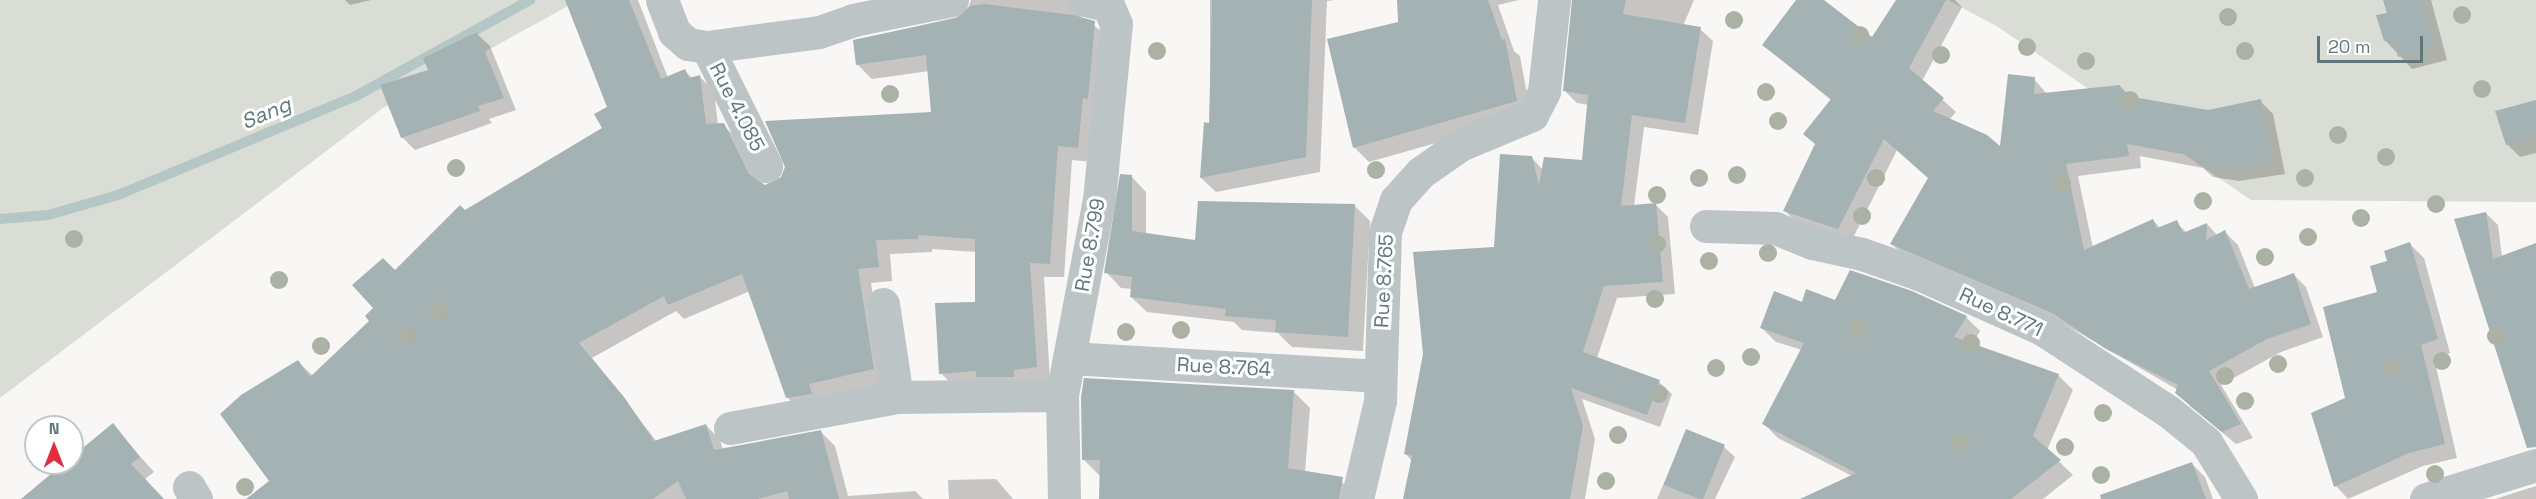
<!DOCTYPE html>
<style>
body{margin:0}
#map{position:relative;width:2536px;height:499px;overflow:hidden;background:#f8f7f6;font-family:"Space Grotesk",sans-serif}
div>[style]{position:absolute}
.green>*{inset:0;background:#daddd5}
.shadow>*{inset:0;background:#0003}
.stream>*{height:10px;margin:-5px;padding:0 5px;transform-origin:5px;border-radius:5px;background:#b4c6c5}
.building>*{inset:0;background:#a4b2b3;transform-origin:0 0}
.minor>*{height:33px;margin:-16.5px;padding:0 16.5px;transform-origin:16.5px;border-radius:16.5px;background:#bdc4c6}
.trees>*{width:18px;height:18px;margin:-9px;border-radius:50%;background:#acb1a5}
span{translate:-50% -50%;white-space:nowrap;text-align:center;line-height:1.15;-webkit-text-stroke:6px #fff;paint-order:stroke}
.street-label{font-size:20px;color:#5f777a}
.water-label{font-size:21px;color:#5e7a79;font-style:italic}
.north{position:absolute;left:24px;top:415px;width:60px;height:60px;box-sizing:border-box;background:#fff;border:2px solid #bfc9ca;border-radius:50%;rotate:0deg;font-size:16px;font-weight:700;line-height:24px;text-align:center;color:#5f777a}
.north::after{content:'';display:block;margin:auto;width:21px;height:27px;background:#df2f3c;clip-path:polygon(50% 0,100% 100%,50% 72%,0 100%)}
.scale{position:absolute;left:2317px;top:36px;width:106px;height:27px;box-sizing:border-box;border:3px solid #5f777a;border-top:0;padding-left:8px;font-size:18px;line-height:21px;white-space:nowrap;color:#5f777a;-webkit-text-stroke:4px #fff;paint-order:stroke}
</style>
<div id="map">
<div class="green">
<div style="clip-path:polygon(0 0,579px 0,383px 108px,0 398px)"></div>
<div style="clip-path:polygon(1948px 0,2536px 0,2536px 202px,2251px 200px,1998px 27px)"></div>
</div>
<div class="shadow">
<div style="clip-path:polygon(345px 0,371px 0,350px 5px)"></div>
<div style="clip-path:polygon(567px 0,638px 0,668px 78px,685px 71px,693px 79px,700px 77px,714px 91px,718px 125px,723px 125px,738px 139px,759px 183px,765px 186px,933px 113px,929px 71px,872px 79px,858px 65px,854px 41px,966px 15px,971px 0,1088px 0,1079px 12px,1082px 20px,1095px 26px,1110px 40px,1092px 162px,1072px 160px,1064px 277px,1044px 277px,1050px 381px,955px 388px,941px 373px,977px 303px,977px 252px,932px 249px,932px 252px,890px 254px,892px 281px,871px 283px,887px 383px,802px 412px,788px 398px,750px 291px,684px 319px,676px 311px,592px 358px,657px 442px,706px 425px,720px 440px,723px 450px,821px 432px,835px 446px,848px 496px,915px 491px,923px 499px,249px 499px,271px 481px,298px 362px,313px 376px,371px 321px,395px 272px,465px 212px,604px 129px,609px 107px)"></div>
<div style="clip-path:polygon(1210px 0,1334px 0,1327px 1px,1320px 172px,1216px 192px,1201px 178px,1210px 125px)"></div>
<div style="clip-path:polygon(1399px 0,1519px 0,1498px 5px,1514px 51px,1520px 56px,1531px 116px,1369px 162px,1354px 147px,1399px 23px)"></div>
<div style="clip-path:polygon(1574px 0,1694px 0,1683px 26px,1700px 29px,1713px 41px,1698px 135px,1644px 127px,1634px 206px,1655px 204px,1668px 217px,1675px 294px,1617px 298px,1597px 358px,1659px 382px,1672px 394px,1660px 427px,1582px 399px,1595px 439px,1585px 499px,1404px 499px,1412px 461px,1405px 453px,1532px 158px,1543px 170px,1583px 162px,1589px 105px,1577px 103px,1564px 90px)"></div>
<div style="clip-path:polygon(1798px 0,1822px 0,1872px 39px,1898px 0,1955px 0,1962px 7px,1922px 81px,1956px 112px,1949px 120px,2001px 149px,2034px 79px,2047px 94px,2120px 86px,2132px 99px,2208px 111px,2260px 101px,2273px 114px,2285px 174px,2239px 181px,2213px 177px,2203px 168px,2140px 156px,2141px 168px,2078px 176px,2093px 248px,2153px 220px,2160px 228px,2176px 222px,2187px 233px,2207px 224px,2218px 236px,2225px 232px,2238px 245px,2255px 288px,2293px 274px,2306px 287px,2323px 337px,2281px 352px,2221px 385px,2253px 438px,2236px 444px,2190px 406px,2178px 390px,2064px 324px,1905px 257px,1892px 244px,1929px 178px,1897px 150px,1851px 242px,1798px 224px,1785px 211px,1816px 145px,1805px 134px,1832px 101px,1764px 45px)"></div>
<div style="clip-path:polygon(2385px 0,2431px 0,2447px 60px,2412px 69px,2385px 40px,2389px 14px)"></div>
<div style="clip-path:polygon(477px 34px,490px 46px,516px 110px,489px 119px,492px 123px,415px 150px,402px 137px,430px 71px)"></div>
<div style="clip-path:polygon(2536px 101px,2536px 153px,2520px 157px,2507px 144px)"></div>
<div style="clip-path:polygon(1131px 176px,1146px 192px,1146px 234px,1197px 242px,1355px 206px,1370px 221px,1363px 351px,1292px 347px,1278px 333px,1242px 330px,1234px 322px,1147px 312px,1131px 297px,1132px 289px,1121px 288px,1106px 272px)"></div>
<div style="clip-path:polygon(2486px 213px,2498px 225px,2502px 257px,2536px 245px,2536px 444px,2456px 220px)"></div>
<div style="clip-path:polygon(2410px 244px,2424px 258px,2450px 353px,2434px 358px,2457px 458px,2423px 466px,2348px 499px,2336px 486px,2313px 414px,2346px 399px,2389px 262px)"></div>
<div style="clip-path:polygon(1835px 302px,1966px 317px,1980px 331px,1972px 345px,2058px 375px,2073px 390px,2047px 450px,2073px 475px,2043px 499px,1820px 499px,1852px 476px,1778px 438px,1764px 424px,1802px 350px,1776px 342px,1762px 328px,1803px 304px)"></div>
<div style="clip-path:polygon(1293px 391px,1310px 408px,1305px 472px,1339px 478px,1355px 499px,1100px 499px,1101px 477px,1083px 459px)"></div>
<div style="clip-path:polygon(112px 425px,154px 472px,145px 479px,163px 499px,23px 499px,67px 463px,72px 463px,72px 459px)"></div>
<div style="clip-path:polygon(1687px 431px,1724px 447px,1735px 457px,1715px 499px,1657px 499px)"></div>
<div style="clip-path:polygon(2192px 464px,2205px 477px,2213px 499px,2123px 499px)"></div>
<div style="clip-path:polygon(996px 479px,1013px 499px,949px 499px,948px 480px)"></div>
<div style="clip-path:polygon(2536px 486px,2536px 499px,2495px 499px)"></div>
</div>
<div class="stream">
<div style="left:0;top:219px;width:48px;rotate:-4.8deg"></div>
<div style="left:48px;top:215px;width:73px;rotate:-15.9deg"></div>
<div style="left:118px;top:195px;width:258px;rotate:-22.6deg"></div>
<div style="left:356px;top:96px;width:199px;rotate:-28.9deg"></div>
</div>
<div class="building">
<div style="clip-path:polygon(565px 0,629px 0,661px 79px,685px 69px,689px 78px,700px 75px,706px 124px,724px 123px,749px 174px,765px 185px,781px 177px,785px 167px,765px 121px,931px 112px,926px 55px,856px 65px,853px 40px,956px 18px,970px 6px,984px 4px,1073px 15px,1095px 21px,1088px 99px,1083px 98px,1078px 148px,1058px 146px,1050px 264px,1030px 263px,1037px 367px,1014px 370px,1014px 377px,976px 377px,976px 371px,939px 374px,935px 303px,975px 302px,975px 239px,918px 235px,918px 239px,876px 240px,879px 267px,858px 269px,874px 369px,809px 384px,812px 394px,786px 398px,742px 274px,668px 305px,664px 296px,579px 343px,624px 397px,654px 441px,706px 424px,714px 450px,821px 430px,839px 499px,789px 499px,787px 491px,758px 499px,686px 499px,678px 481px,653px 499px,246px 499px,269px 481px,220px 414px,241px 395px,298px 360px,310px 377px,369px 321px,365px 316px,373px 308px,352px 285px,383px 258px,395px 270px,460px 205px,465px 210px,602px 128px,594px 114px,607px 107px)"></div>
<div style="clip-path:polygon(1212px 0,1312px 0,1306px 157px,1200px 178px,1204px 122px,1209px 123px)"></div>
<div style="clip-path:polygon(1397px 0,1488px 0,1502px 40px,1505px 39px,1517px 101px,1353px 148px,1327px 39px,1398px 22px)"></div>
<div style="clip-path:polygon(1572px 0,1626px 0,1623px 14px,1701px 27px,1685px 123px,1632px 115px,1621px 206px,1656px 203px,1663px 282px,1604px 286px,1583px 352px,1660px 380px,1647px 415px,1571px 388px,1583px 426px,1570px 499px,1403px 499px,1412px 456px,1404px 454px,1423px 354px,1413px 252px,1494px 247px,1500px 154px,1532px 156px,1539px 185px,1544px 157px,1582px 160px,1588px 95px,1563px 91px)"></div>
<div style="clip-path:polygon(1796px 0,1824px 0,1872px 37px,1896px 0,1946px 0,1909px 68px,1944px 98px,1933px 111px,1987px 135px,2000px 146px,2008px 74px,2035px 77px,2034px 94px,2120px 85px,2121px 95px,2208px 110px,2261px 99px,2272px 162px,2225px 168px,2198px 165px,2199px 157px,2127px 144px,2129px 156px,2066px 164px,2084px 250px,2153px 219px,2157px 228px,2177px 220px,2183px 233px,2207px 223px,2206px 240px,2225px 230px,2249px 289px,2294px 273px,2311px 324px,2267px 339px,2209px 371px,2241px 424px,2222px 432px,2175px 393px,2178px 385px,2106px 349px,2052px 313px,1890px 244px,1928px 178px,1884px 139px,1838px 229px,1783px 211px,1815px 144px,1803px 134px,1831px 99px,1762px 45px)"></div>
<div style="clip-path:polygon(2383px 0,2422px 0,2435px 47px,2398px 57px,2393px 39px,2384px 41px,2376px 15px,2387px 13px)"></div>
<div style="clip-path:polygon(477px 32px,504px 98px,478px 106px,480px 111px,401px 138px,380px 85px,428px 70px,423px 58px)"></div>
<div style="clip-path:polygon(2536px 100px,2536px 137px,2506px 145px,2495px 111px)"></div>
<div style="clip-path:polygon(1120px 174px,1132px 175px,1132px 231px,1195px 240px,1198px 201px,1355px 204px,1348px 337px,1275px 332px,1276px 320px,1225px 316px,1226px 309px,1130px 297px,1132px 277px,1104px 273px)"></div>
<div style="clip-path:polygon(2486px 212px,2493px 259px,2536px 243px,2536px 447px,2527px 448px,2454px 219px)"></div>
<div style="clip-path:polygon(2410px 242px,2438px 339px,2421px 345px,2445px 444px,2409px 453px,2334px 487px,2311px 413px,2345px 398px,2323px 307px,2377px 292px,2370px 266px,2387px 261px,2384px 251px)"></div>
<div style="clip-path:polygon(1850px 270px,1912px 291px,1967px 316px,1954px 337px,2059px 374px,2033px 436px,2061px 460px,2011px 499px,1800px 499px,1856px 473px,1762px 424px,1804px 343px,1760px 328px,1774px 291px,1802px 302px,1806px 289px,1835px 300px)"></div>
<div style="clip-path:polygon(1084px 378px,1294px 390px,1288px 468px,1343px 477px,1339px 499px,1099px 499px,1100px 460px,1082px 460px,1081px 397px)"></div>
<div style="clip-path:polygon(113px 423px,140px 457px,131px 464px,164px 499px,21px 499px,64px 463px,72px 463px,72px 457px)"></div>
<div style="left:1686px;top:429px;width:42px;height:60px;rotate:22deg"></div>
<div style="clip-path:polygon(2192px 462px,2206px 499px,2101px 499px,2100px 495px)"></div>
</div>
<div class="minor">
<div style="left:662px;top:0;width:34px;rotate:69deg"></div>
<div style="left:674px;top:32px;width:18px;rotate:41deg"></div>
<div style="left:688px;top:44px;width:19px;rotate:9deg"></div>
<div style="left:707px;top:47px;width:113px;rotate:-7.6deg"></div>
<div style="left:819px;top:32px;width:36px;rotate:-19deg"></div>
<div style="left:853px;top:20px;width:101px;rotate:-11.4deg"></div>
<div style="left:707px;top:47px;width:133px;rotate:63.6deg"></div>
<div style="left:1706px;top:226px;width:69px;rotate:1.7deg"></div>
<div style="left:1775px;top:228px;width:40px;rotate:22deg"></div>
<div style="left:1812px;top:243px;width:51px;rotate:12.4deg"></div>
<div style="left:1862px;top:254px;width:60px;rotate:19.3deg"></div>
<div style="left:1919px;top:274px;width:135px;rotate:24.1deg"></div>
<div style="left:2042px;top:329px;width:150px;rotate:33.1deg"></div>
<div style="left:2168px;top:411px;width:49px;rotate:39.2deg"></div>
<div style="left:2206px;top:442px;width:67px;rotate:58.4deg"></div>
<div style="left:883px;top:304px;width:94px;rotate:81.4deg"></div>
<div style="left:1069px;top:358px;width:311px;rotate:3.3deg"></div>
<div style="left:730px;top:428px;width:170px;rotate:-10.5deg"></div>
<div style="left:897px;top:397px;width:165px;rotate:-0.7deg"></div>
<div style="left:189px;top:487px;width:14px;rotate:60deg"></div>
<div style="left:1064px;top:499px;width:104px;rotate:-91.1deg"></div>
<div style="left:1062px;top:395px;width:198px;rotate:-79.3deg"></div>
<div style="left:1099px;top:200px;width:177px;rotate:-84.5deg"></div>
<div style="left:1116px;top:24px;width:21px;rotate:-113deg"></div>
<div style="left:1108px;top:5px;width:25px;rotate:-168deg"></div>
<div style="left:1357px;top:499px;width:101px;rotate:-76.8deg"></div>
<div style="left:1380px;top:401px;width:169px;rotate:-88.3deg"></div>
<div style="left:1385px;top:232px;width:34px;rotate:-71deg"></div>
<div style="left:1396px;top:200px;width:36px;rotate:-48deg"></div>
<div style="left:1420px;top:173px;width:49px;rotate:-35deg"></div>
<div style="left:1460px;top:145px;width:78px;rotate:-22.6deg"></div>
<div style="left:1532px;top:115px;width:27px;rotate:-63deg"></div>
<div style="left:1544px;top:91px;width:92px;rotate:-83.7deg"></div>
<div style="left:2426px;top:499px;width:115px;rotate:-17.2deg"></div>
</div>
<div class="trees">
<div style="left:2462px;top:15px"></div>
<div style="left:2228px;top:17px"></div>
<div style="left:1734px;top:20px"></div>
<div style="left:1860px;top:35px"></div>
<div style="left:2027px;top:47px"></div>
<div style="left:1157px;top:51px"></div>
<div style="left:2245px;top:51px"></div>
<div style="left:1941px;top:55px"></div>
<div style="left:2086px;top:61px"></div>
<div style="left:2482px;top:89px"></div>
<div style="left:1766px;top:92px"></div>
<div style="left:890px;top:94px"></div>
<div style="left:2130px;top:100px"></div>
<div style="left:1778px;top:121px"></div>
<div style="left:2338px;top:135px"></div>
<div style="left:2386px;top:157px"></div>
<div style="left:456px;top:168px"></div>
<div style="left:1376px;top:170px"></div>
<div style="left:1737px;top:175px"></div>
<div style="left:1699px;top:178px"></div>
<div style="left:1876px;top:178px"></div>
<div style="left:2305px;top:178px"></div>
<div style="left:2062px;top:183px"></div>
<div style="left:1657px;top:195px"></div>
<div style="left:2203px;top:201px"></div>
<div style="left:2436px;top:204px"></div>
<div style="left:1862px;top:216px"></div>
<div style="left:2361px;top:218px"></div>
<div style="left:2308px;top:237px"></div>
<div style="left:74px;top:239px"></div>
<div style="left:1657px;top:244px"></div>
<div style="left:1768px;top:253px"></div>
<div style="left:2265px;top:257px"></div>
<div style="left:1709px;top:261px"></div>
<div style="left:279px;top:280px"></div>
<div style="left:1655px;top:299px"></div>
<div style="left:439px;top:311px"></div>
<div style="left:1858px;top:328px"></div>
<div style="left:1181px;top:330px"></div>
<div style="left:1126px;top:332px"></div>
<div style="left:407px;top:336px"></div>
<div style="left:2496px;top:336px"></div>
<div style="left:1971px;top:343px"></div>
<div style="left:321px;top:346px"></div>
<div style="left:1751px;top:357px"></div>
<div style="left:2442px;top:361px"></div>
<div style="left:2278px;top:364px"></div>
<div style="left:1716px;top:368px"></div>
<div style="left:2393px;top:368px"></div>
<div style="left:2225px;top:376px"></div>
<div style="left:1659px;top:394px"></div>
<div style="left:2245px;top:401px"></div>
<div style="left:2103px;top:413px"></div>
<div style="left:1618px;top:435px"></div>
<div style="left:1961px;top:442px"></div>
<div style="left:2065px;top:447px"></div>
<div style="left:2435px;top:474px"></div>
<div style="left:2101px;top:475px"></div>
<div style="left:1606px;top:481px"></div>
<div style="left:245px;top:487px"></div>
</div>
<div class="street-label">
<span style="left:737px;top:107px;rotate:63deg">Rue 4.085</span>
<span style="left:1090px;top:245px;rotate:-80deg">Rue 8.799</span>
<span style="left:1384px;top:281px;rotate:-87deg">Rue 8.765</span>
<span style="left:2001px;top:312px;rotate:25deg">Rue 8.771</span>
<span style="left:1224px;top:367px;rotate:3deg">Rue 8.764</span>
</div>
<div class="water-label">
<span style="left:266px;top:113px;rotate:-23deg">Sang</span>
</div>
<div class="north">N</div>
<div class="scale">20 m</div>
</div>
